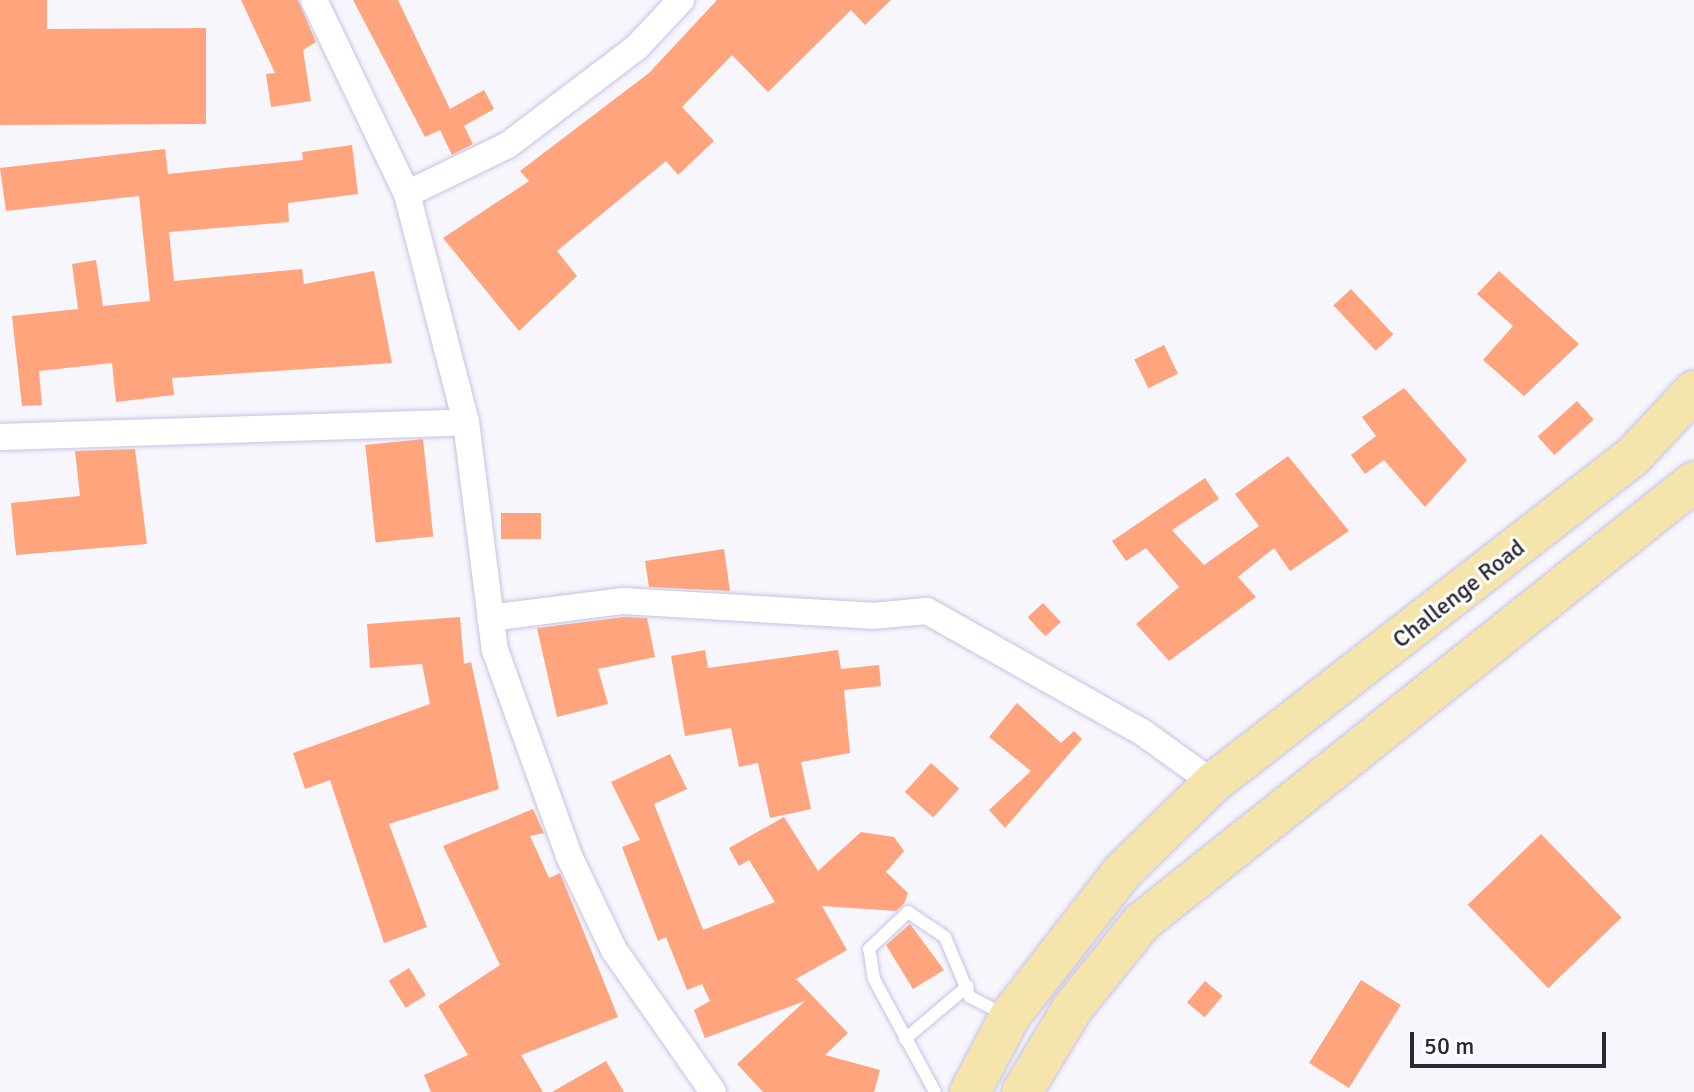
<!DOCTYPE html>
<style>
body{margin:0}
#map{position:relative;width:1694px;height:1092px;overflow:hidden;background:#f7f6fd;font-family:Signika,sans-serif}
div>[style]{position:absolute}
.building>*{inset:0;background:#ffa47c;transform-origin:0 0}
.roads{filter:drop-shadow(0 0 2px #c6c2e3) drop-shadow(0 0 2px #c6c2e3)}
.lane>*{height:12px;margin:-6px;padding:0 6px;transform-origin:6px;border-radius:6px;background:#fff}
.street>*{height:26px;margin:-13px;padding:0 13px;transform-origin:13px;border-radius:13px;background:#fff}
.primary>*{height:40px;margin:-20px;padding:0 20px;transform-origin:20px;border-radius:20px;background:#f5e5ac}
span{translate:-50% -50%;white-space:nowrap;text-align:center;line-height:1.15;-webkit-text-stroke:6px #fff;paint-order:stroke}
.street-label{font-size:24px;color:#2a2834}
.scale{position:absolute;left:1410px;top:1032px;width:196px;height:36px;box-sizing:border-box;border:4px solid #2a2834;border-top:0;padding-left:10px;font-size:24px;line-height:28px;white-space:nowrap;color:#2a2834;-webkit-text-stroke:6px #fff;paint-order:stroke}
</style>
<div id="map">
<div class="building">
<div style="clip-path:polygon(0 0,47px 0,47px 29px,206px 28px,206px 124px,0 125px)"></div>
<div style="clip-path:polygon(241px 0,298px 0,316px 42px,303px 50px,311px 101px,271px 107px,266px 74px,275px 73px)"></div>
<div style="clip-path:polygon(353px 0,398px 0,450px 109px,484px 90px,494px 109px,464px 126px,473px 144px,452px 155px,440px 130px,425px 137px)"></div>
<div style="clip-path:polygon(717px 0,891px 0,865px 25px,851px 10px,768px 92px,732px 55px,682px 107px,714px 141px,678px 175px,666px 161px,557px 251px,577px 276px,519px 331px,443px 238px,529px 181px,520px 171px,649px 73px)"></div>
<div style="clip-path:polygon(352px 145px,358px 194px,288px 203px,289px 222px,169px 232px,174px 281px,302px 269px,304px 284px,374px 271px,392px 363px,172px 378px,174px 395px,116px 402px,112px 363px,39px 371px,42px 405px,22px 406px,12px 316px,78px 309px,72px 264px,96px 260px,103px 306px,150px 301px,139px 196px,6px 211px,0 168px,165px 149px,168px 174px,303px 160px,302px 152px)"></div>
<div style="clip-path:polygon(1499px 271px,1579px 344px,1524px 396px,1483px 360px,1513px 326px,1477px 294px)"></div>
<div style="left:1351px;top:289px;width:62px;height:24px;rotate:47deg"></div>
<div style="left:1164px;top:345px;width:32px;height:33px;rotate:64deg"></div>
<div style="clip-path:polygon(1404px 388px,1467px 460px,1425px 507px,1384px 460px,1365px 474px,1351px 455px,1376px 436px,1362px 417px)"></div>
<div style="left:1577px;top:401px;width:25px;height:53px;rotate:48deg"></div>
<div style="left:423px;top:439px;width:98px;height:58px;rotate:84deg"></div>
<div style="clip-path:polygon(135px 449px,147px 544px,16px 555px,11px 503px,80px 496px,75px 451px)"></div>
<div style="clip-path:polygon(1288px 456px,1349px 531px,1290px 571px,1274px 548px,1238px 577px,1256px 597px,1169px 661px,1136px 624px,1179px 587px,1146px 548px,1126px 561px,1112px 541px,1205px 478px,1219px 499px,1172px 530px,1204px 565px,1259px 526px,1235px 494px)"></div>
<div style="left:501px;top:513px;width:40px;height:26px"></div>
<div style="clip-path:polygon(724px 549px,730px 591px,649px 587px,645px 561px)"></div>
<div style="left:1043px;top:603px;width:26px;height:21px;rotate:47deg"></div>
<div style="clip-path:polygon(460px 617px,464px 664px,471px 662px,499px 789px,389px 824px,427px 927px,384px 943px,330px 780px,305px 789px,293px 753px,430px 704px,422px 664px,370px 668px,367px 624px)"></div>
<div style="clip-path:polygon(624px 617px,647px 618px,655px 657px,598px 669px,608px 704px,557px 717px,537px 628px)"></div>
<div style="clip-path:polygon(705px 650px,708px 668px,838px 650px,841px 669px,879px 665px,881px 686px,844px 690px,850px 753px,801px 762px,811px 809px,770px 818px,758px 763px,739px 767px,731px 728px,685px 736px,671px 656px)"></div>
<div style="clip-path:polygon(1017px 703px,1061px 743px,1074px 731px,1082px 739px,1005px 828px,989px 810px,1031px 771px,989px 737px)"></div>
<div style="clip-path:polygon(670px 754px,687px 789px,654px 804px,703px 930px,775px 902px,749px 860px,739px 866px,729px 848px,784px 817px,818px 871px,861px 832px,894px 837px,904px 851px,886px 872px,908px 893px,904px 904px,896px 911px,822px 906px,847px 950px,796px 979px,848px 1033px,825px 1055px,880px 1070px,874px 1092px,763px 1092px,737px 1064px,805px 1001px,705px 1038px,694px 1010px,710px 1001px,702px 984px,687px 990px,666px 937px,658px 941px,622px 847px,640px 840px,611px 782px)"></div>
<div style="left:931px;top:763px;width:38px;height:39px;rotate:42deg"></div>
<div style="clip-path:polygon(533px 809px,544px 833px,530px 836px,549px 878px,560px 873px,618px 1017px,521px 1055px,543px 1092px,431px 1092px,424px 1075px,468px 1055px,438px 1006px,500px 965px,443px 846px)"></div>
<div style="left:1541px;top:834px;width:116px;height:102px;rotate:46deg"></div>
<div style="clip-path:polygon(910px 924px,944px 970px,913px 989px,886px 945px)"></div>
<div style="left:409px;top:968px;width:32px;height:24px;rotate:58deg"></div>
<div style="left:1361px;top:980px;width:47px;height:98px;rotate:32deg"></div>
<div style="left:1205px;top:981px;width:23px;height:28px;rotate:40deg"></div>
<div style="clip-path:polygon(606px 1061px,624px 1092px,552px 1092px)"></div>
</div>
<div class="roads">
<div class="lane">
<div style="left:905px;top:1039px;width:82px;rotate:-40.1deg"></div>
<div style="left:935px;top:1092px;width:128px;rotate:-118.4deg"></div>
<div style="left:874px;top:979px;width:30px;rotate:-99deg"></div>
<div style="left:869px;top:949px;width:54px;rotate:-43.5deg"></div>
<div style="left:908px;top:912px;width:45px;rotate:34deg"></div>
<div style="left:945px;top:937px;width:65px;rotate:67.4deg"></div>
<div style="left:970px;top:997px;width:38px;rotate:27deg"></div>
</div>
<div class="street">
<div style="left:314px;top:0;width:215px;rotate:64.4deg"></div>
<div style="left:407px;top:194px;width:236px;rotate:75.5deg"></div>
<div style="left:466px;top:422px;width:230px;rotate:82.8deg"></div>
<div style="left:495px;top:650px;width:219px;rotate:70.2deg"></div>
<div style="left:569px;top:856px;width:104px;rotate:64.4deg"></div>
<div style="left:614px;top:950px;width:173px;rotate:55.1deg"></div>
<div style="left:407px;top:194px;width:112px;rotate:-25.9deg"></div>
<div style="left:508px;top:145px;width:161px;rotate:-37.2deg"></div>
<div style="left:636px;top:48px;width:66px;rotate:-46.8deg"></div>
<div style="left:0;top:437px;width:466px;rotate:-1.8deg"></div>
<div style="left:490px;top:618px;width:134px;rotate:-7.3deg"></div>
<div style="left:623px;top:601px;width:249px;rotate:3.4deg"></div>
<div style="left:872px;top:616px;width:55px;rotate:-5.2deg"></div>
<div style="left:927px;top:611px;width:247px;rotate:29.4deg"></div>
<div style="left:1142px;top:732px;width:87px;rotate:35.7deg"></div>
</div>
<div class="primary">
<div style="left:970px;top:1092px;width:86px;rotate:-62.2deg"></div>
<div style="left:1010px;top:1016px;width:182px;rotate:-52.1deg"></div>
<div style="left:1122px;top:872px;width:127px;rotate:-44.4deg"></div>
<div style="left:1213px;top:783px;width:532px;rotate:-37.9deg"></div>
<div style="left:1633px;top:456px;width:89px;rotate:-46.8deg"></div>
<div style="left:1022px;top:1092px;width:97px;rotate:-58.9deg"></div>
<div style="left:1072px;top:1009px;width:112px;rotate:-51.2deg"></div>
<div style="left:1142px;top:922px;width:706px;rotate:-38.56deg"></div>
</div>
</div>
<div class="street-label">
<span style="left:1459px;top:594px;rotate:-38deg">Challenge Road</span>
</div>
<div class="scale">50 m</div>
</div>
